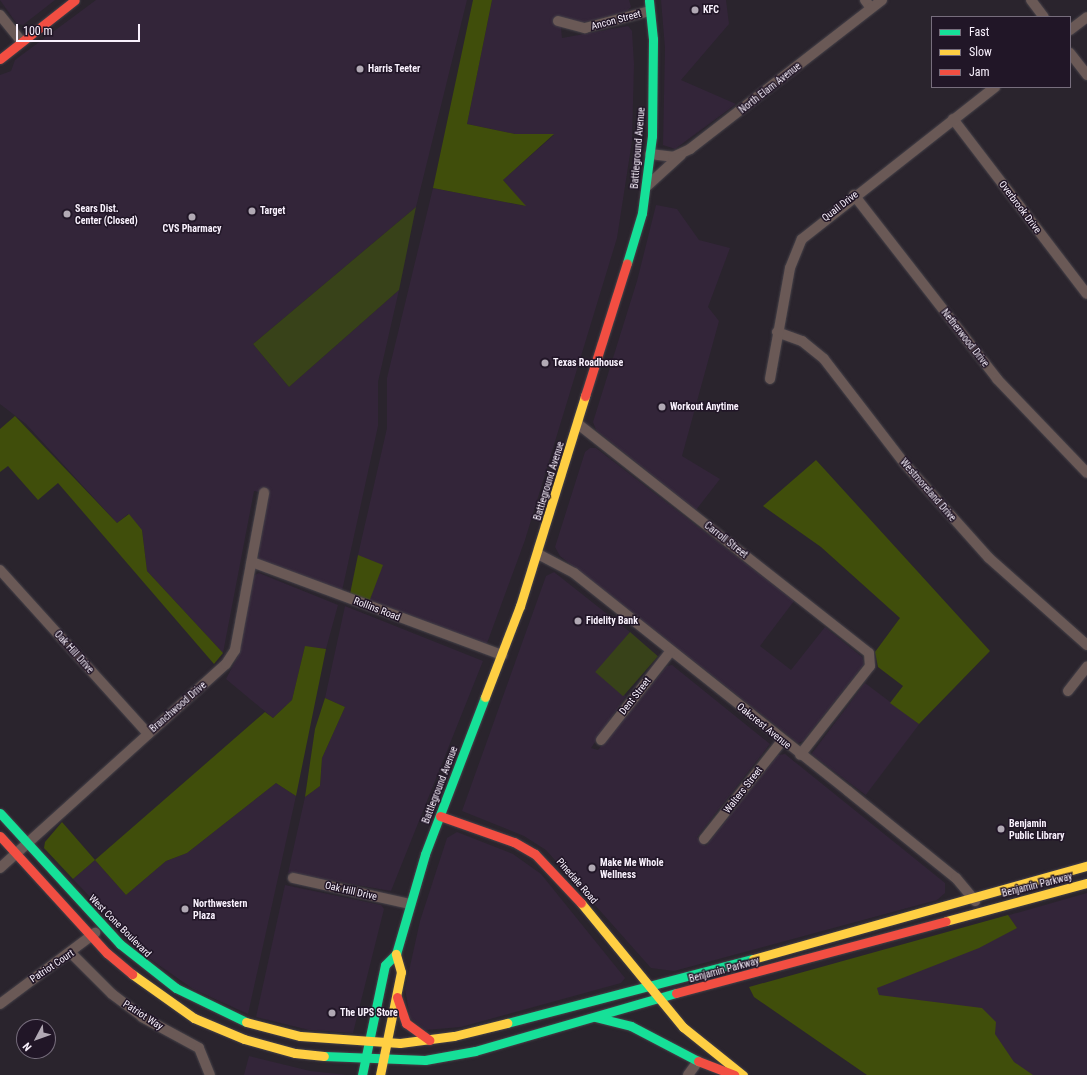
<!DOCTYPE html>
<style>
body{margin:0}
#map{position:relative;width:1087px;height:1075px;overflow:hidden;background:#2a242d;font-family:"Roboto Condensed",sans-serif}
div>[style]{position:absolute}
.built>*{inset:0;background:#332539;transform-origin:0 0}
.green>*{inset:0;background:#384219;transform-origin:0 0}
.forest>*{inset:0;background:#404e0b}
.roads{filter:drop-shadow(0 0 1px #464249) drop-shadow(0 0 1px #464249)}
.street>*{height:10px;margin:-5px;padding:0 5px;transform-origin:5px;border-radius:5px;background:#6a5956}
.fast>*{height:9px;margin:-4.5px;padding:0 4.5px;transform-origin:4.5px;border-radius:4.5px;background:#16e098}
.slow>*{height:9px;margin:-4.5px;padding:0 4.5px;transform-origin:4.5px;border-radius:4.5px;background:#ffcf43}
.jam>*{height:9px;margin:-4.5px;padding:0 4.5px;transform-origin:4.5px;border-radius:4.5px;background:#f24e42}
.dots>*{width:11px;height:11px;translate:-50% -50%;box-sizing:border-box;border:2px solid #211627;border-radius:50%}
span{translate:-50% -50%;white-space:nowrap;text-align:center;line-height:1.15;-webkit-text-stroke:3px #211627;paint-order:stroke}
.poi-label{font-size:10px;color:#f9f1fd;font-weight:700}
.left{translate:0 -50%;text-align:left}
.street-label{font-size:10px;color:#f9f1fd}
.legend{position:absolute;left:931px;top:16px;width:140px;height:72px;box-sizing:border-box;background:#211627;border:1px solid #776e7d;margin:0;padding:5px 7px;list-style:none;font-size:12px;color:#f9f1fd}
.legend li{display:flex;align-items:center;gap:8px;height:20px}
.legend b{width:20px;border:1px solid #776e7d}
.north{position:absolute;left:16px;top:1019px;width:40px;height:40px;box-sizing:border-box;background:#211627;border:1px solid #776e7d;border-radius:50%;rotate:229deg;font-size:11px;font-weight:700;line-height:16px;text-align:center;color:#f9f1fd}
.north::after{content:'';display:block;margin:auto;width:14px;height:18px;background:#b1a9b4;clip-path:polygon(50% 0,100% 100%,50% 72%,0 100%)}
.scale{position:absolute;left:16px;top:24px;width:124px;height:18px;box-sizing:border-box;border:2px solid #f9f1fd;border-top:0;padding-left:5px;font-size:12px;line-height:14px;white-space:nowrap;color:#f9f1fd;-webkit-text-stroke:3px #211627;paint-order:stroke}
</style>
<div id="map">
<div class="built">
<div style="clip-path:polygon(0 0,55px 0,23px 25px,17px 24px)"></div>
<div style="clip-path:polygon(96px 0,467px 0,416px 207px,253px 344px,289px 387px,399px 290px,378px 382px,378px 426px,342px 591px,258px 560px,266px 493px,254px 491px,223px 653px,147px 571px,142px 530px,128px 514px,117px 523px,26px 424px,0 404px,0 75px,11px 71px,15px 60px)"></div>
<div style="clip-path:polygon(492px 0,629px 0,631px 7px,626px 12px,561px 28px,562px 38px,628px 26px,632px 31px,634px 64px,632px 141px,617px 238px,525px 540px,486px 646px,369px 602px,358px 555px,387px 428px,387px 378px,433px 188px,525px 206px,503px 180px,554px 135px,515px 134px,467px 124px)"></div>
<div style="clip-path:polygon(661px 0,726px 0,729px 24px,681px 80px,736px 104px,675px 149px,663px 145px,665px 48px)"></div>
<div style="clip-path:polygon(656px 205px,677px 209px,699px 240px,730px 248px,708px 307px,719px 321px,682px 456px,720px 479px,696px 510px,596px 430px,593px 422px,637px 281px)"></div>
<div style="clip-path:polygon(590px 448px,596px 448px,794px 601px,760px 646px,791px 670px,825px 627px,862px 657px,864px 664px,803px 741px,798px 743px,560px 556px,555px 547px,585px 452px)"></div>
<div style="clip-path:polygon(554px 572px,630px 632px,597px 673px,626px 696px,591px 748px,598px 750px,667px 666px,672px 665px,770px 744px,697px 837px,706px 846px,778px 755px,785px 754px,945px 883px,945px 893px,937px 900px,674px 971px,651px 968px,546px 850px,524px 836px,462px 811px,546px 576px)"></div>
<div style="clip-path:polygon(259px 573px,338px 605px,326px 649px,305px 647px,292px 700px,273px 718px,226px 679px,239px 654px,253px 576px)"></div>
<div style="clip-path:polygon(345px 606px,483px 661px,391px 891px,288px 873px,305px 797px,320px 786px,322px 758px,345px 707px,325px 698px)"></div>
<div style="left:865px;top:683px;width:68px;height:89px;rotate:37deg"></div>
<div style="clip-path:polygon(276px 783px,296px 796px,248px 1014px,193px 989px,146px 956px,73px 879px,95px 860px,126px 895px,166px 861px,187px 853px)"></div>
<div style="clip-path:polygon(457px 832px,513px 854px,541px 874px,625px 978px,621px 983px,461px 1027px,425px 1030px,410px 1018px,405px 989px,420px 921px,447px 838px)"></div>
<div style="clip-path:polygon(285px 885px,381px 905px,384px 909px,353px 1033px,309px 1030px,256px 1017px)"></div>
<div style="clip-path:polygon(1087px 893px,1087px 1075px,1015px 1075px,870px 1001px,858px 958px)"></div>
<div style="clip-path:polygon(249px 1056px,310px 1071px,347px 1075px,244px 1075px)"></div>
</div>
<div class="green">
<div style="clip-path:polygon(416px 207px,399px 290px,289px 387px,253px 344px)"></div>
<div style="left:630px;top:632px;width:37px;height:53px;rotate:41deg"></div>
</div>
<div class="forest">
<div style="clip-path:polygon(473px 0,492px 0,467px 124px,515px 134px,554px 134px,503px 180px,526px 206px,433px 188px)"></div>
<div style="clip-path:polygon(15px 416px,117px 523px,129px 514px,142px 530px,147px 571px,223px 653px,214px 664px,58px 483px,38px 500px,8px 466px,0 472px,0 429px)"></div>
<div style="clip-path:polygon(816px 460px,990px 651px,919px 724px,890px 703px,903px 686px,878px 667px,875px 652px,900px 618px,821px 547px,763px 506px)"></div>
<div style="clip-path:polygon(358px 555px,383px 565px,369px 602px,350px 594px)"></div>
<div style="clip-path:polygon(305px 646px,326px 649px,296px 796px,276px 783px,187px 853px,166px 861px,126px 895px,95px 860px,73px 879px,44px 848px,45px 842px,62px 822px,95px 860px,265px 712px,273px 718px,292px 700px)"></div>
<div style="clip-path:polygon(325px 698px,345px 707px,322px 758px,320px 786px,305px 797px,315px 729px)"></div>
<div style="clip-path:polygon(1008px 915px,1017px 928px,979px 948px,877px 988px,879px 995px,982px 1008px,996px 1022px,995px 1034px,1014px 1062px,1033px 1075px,867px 1075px,754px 997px,749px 987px)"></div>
</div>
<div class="roads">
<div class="street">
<div style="left:865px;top:0;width:10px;rotate:53deg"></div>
<div style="left:1031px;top:0;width:21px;rotate:53deg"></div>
<div style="left:0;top:15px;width:33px;rotate:51deg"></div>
<div style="left:558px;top:21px;width:28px;rotate:15deg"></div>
<div style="left:585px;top:28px;width:67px;rotate:-14.7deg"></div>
<div style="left:1070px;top:30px;width:21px;rotate:-37deg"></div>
<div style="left:1070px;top:53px;width:28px;rotate:52deg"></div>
<div style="left:953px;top:119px;width:220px;rotate:52.6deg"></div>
<div style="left:650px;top:154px;width:23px;rotate:7deg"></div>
<div style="left:673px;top:157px;width:19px;rotate:-25deg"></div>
<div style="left:690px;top:149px;width:243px;rotate:-37.8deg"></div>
<div style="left:647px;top:186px;width:46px;rotate:-42.4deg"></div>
<div style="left:854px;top:195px;width:233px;rotate:52.1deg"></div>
<div style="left:997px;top:379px;width:130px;rotate:46.2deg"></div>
<div style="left:777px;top:332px;width:27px;rotate:20deg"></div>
<div style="left:802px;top:341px;width:28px;rotate:39deg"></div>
<div style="left:824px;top:359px;width:131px;rotate:52.4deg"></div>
<div style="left:904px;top:463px;width:127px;rotate:48.2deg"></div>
<div style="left:989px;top:558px;width:131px;rotate:41.6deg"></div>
<div style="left:770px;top:379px;width:113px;rotate:-79.8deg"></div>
<div style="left:790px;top:268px;width:31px;rotate:-68deg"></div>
<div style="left:802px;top:239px;width:246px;rotate:-38.2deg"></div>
<div style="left:578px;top:424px;width:370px;rotate:38.2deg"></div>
<div style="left:869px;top:653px;width:13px;rotate:86deg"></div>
<div style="left:870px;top:666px;width:113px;rotate:128.2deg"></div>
<div style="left:538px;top:554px;width:41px;rotate:27.8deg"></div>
<div style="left:574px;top:573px;width:350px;rotate:38.5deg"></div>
<div style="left:848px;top:791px;width:139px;rotate:38.9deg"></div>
<div style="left:956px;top:878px;width:30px;rotate:50deg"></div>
<div style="left:252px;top:562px;width:267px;rotate:20.4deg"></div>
<div style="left:0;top:570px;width:221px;rotate:47.9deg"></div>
<div style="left:1068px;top:691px;width:31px;rotate:-52deg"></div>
<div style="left:601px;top:740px;width:112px;rotate:-51.9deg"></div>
<div style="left:704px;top:839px;width:125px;rotate:-51.5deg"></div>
<div style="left:0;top:868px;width:304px;rotate:-42.1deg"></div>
<div style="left:226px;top:664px;width:17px;rotate:-57deg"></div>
<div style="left:235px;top:650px;width:160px;rotate:-79.5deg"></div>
<div style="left:293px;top:878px;width:120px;rotate:12.5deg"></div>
<div style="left:71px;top:953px;width:58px;rotate:45deg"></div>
<div style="left:112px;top:994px;width:38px;rotate:37deg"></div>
<div style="left:142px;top:1017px;width:65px;rotate:28.5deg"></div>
<div style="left:199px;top:1048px;width:29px;rotate:68deg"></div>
<div style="left:0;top:1004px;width:119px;rotate:-36.8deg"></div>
<div style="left:688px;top:1075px;width:17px;rotate:-54deg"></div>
</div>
<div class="fast">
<div style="left:627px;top:263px;width:52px;rotate:-73.3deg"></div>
<div style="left:642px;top:213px;width:78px;rotate:-82.6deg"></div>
<div style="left:652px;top:136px;width:97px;rotate:-89.4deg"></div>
<div style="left:653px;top:39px;width:39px;rotate:-96deg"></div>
<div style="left:0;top:813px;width:178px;rotate:47.5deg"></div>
<div style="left:120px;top:944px;width:71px;rotate:38.2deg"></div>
<div style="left:176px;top:988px;width:78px;rotate:25.9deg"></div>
<div style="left:595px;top:1017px;width:37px;rotate:14deg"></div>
<div style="left:631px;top:1026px;width:76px;rotate:27.6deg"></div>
<div style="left:507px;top:1023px;width:254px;rotate:-14.6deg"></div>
<div style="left:324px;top:1056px;width:101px;rotate:2.3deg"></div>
<div style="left:425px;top:1060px;width:51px;rotate:-10.2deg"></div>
<div style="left:475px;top:1051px;width:209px;rotate:-16.1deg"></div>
<div style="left:362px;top:1075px;width:112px;rotate:-78.2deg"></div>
<div style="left:385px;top:965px;width:16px;rotate:-45deg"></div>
<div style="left:396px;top:954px;width:104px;rotate:-73.8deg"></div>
<div style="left:425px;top:854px;width:168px;rotate:-69.1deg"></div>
</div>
<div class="slow">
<div style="left:485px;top:697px;width:97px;rotate:-69deg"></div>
<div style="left:520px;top:606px;width:220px;rotate:-72.8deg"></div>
<div style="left:581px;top:903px;width:161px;rotate:50.6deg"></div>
<div style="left:683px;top:1027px;width:77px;rotate:38.7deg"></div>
<div style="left:946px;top:921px;width:146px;rotate:-15.1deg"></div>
<div style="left:753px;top:959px;width:347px;rotate:-15.6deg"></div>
<div style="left:132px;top:974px;width:76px;rotate:35.4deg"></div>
<div style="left:194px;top:1018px;width:54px;rotate:22.8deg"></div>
<div style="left:244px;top:1039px;width:53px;rotate:15.4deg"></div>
<div style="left:295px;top:1053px;width:29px;rotate:6deg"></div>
<div style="left:246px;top:1022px;width:56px;rotate:14.5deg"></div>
<div style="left:300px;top:1036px;width:100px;rotate:4deg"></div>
<div style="left:400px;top:1043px;width:54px;rotate:-7.4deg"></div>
<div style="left:454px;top:1036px;width:55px;rotate:-13.8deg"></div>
<div style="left:380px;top:1075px;width:105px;rotate:-78.5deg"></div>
<div style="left:401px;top:972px;width:19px;rotate:-106deg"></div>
</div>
<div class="jam">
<div style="left:0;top:59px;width:95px;rotate:-38.2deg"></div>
<div style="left:585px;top:396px;width:139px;rotate:-72.5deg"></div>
<div style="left:440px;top:816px;width:78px;rotate:19.4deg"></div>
<div style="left:514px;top:842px;width:24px;rotate:30deg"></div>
<div style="left:535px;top:854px;width:67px;rotate:46.8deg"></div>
<div style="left:0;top:836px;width:159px;rotate:47.6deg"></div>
<div style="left:107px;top:953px;width:33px;rotate:40deg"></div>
<div style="left:676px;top:993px;width:279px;rotate:-14.9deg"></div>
<div style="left:397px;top:997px;width:28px;rotate:71deg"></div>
<div style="left:406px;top:1023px;width:29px;rotate:36deg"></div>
<div style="left:698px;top:1061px;width:39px;rotate:21deg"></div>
</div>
</div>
<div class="dots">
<div style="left:695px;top:10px;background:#b1a9b4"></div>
<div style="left:360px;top:69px;background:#b1a9b4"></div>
<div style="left:252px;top:211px;background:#b1a9b4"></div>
<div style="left:67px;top:214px;background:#b1a9b4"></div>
<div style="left:192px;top:217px;background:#b1a9b4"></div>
<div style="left:545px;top:363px;background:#b1a9b4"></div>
<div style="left:662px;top:407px;background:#b1a9b4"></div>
<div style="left:578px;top:621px;background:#b1a9b4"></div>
<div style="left:1001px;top:829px;background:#b1a9b4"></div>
<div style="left:592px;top:868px;background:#b1a9b4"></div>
<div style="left:185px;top:909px;background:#b1a9b4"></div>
<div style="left:332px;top:1013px;background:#b1a9b4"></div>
</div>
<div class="poi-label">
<span class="left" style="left:703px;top:10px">KFC</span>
<span class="left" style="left:368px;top:69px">Harris Teeter</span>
<span class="left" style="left:75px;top:214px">Sears Dist.<br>Center (Closed)</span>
<span class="left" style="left:260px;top:211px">Target</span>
<span style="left:192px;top:229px">CVS Pharmacy</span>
<span class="left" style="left:553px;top:363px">Texas Roadhouse</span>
<span class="left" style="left:670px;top:407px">Workout Anytime</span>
<span class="left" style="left:586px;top:621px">Fidelity Bank</span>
<span class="left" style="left:1009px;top:829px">Benjamin<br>Public Library</span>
<span class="left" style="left:600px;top:868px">Make Me Whole<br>Wellness</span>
<span class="left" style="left:193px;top:909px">Northwestern<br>Plaza</span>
<span class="left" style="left:340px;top:1013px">The UPS Store</span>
</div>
<div class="street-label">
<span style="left:616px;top:20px;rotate:-15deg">Ancon Street</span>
<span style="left:770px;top:88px;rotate:-38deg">North Elam Avenue</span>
<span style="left:638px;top:148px;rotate:-85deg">Battleground Avenue</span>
<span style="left:840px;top:206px;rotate:-38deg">Quail Drive</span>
<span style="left:1020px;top:207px;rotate:53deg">Overbrook Drive</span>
<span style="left:965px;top:338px;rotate:52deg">Netherwood Drive</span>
<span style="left:549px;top:481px;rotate:-73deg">Battleground Avenue</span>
<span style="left:928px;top:490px;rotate:49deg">Westmoreland Drive</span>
<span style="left:726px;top:540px;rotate:38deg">Carroll Street</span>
<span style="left:377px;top:609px;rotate:21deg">Rollins Road</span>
<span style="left:74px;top:652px;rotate:48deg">Oak Hill Drive</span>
<span style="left:635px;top:696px;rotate:-52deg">Dent Street</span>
<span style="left:178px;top:707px;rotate:-41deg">Branchwood Drive</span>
<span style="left:764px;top:726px;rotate:39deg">Oakcrest Avenue</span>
<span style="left:440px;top:785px;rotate:-69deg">Battleground Avenue</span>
<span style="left:743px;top:790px;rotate:-52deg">Walters Street</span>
<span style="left:577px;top:881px;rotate:49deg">Pinedale Road</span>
<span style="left:1037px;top:885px;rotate:-14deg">Benjamin Parkway</span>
<span style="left:351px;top:891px;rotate:13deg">Oak Hill Drive</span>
<span style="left:120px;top:926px;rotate:45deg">West Cone Boulevard</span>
<span style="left:52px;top:966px;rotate:-34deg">Patriot Court</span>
<span style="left:724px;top:970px;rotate:-15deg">Benjamin Parkway</span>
<span style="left:143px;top:1015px;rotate:33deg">Patriot Way</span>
</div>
<ul class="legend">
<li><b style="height:5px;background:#16e098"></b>Fast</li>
<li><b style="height:5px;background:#ffcf43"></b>Slow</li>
<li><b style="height:5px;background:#f24e42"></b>Jam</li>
</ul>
<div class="north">N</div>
<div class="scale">100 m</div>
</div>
